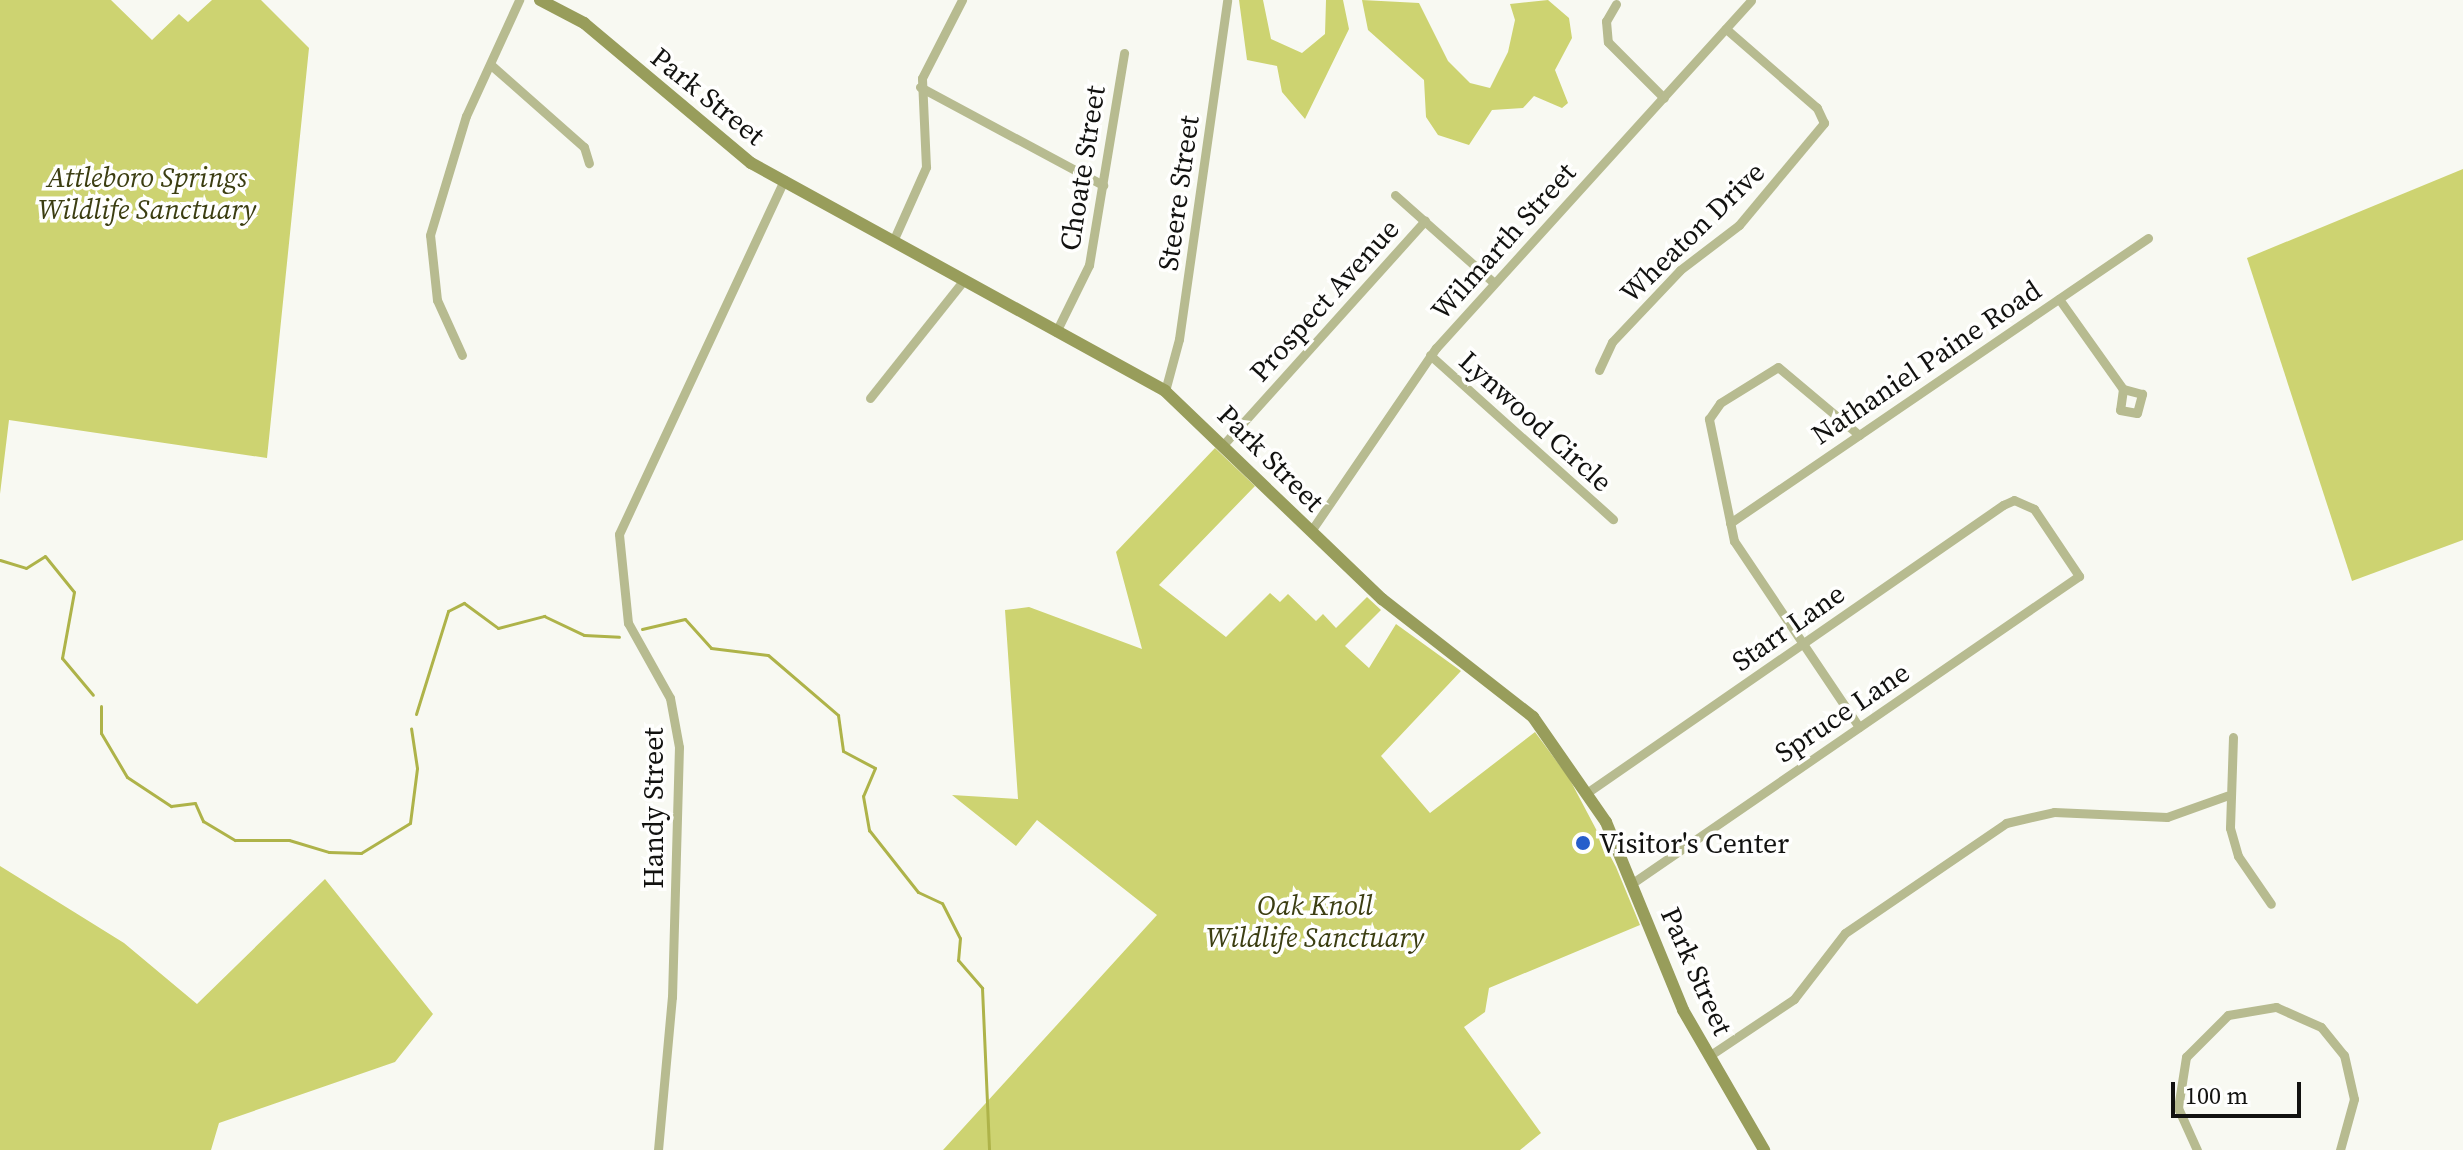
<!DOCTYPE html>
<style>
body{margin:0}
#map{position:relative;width:2463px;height:1150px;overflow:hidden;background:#f8f9f2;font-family:"Source Serif 4",serif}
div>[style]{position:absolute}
.green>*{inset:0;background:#cdd371}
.stream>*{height:3px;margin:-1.5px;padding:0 1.5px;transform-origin:1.5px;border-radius:1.5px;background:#aeb349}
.minor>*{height:9px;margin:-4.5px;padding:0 4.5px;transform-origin:4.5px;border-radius:4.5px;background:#b7bb90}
.secondary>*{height:12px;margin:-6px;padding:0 6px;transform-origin:6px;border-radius:6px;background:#989d5b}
.dots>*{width:22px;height:22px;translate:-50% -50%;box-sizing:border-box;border:4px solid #fffffe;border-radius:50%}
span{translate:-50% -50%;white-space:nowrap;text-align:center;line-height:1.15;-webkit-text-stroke:7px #fffffe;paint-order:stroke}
.street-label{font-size:28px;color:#121210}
.park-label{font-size:28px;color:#3c3e12;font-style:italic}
.poi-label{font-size:28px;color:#121210}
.left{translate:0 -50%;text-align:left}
.scale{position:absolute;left:2171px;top:1082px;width:130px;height:36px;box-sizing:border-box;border:4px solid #121210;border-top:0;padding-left:10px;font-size:24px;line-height:28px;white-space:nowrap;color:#121210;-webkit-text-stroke:6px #fffffe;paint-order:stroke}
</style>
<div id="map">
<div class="green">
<div style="clip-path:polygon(0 0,111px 0,152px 40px,179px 14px,188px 22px,212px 0,261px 0,309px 48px,267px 458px,9px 420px,0 494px)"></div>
<div style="clip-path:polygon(1239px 0,1263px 0,1271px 39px,1302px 53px,1325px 34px,1326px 0,1343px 0,1349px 29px,1305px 119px,1282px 92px,1277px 66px,1247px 60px)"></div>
<div style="clip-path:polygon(1362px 0,1419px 3px,1448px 61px,1470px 83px,1490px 88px,1508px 52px,1515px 20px,1510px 4px,1548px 0,1569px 18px,1572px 38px,1555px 70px,1568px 103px,1562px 108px,1534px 96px,1523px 108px,1492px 110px,1469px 145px,1438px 135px,1426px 117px,1424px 80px,1368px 30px)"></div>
<div style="clip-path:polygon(2463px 169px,2463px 540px,2352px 581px,2247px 258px)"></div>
<div style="clip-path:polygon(1215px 448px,1255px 486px,1159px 585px,1226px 637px,1270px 593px,1280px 602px,1288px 594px,1316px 621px,1323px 614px,1336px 628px,1367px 597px,1381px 610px,1345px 646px,1369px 668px,1396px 624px,1461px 671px,1381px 756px,1430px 813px,1535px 732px,1569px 778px,1616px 867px,1640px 925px,1489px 988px,1485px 1012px,1464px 1027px,1541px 1133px,1520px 1150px,943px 1150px,1157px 915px,1037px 820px,1016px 846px,952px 795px,1018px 799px,1005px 610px,1029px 607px,1142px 649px,1116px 552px)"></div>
<div style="clip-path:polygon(0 866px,124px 943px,197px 1004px,325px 879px,433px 1014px,395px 1062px,219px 1123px,211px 1150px,0 1150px)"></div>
</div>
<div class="stream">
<div style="left:0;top:560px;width:27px;rotate:17deg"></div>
<div style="left:26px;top:568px;width:22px;rotate:-32deg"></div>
<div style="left:45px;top:556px;width:46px;rotate:51.1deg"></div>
<div style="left:74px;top:592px;width:67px;rotate:100.3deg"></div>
<div style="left:62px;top:658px;width:48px;rotate:50deg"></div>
<div style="left:642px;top:629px;width:44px;rotate:-13.1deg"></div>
<div style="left:685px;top:619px;width:39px;rotate:48deg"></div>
<div style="left:711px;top:648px;width:57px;rotate:7deg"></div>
<div style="left:768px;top:655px;width:92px;rotate:40.6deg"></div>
<div style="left:838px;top:715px;width:36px;rotate:82deg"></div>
<div style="left:843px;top:751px;width:36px;rotate:28deg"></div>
<div style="left:875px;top:768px;width:30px;rotate:113deg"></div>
<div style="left:863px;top:796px;width:35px;rotate:80deg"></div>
<div style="left:869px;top:830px;width:79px;rotate:51.7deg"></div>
<div style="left:918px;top:892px;width:26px;rotate:25deg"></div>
<div style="left:942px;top:903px;width:39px;rotate:63deg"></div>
<div style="left:960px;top:938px;width:22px;rotate:95deg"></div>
<div style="left:958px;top:960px;width:37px;rotate:49deg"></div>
<div style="left:982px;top:988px;width:162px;rotate:87.5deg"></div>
<div style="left:101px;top:706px;width:27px;rotate:90deg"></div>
<div style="left:101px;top:733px;width:51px;rotate:59.4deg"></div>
<div style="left:127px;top:777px;width:53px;rotate:33.4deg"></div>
<div style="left:171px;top:806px;width:24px;rotate:-7deg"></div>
<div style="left:195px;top:803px;width:20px;rotate:66deg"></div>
<div style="left:203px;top:821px;width:37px;rotate:31deg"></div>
<div style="left:235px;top:840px;width:54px"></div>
<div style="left:289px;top:840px;width:42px;rotate:16.7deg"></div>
<div style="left:329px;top:852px;width:32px;rotate:2deg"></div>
<div style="left:361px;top:853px;width:57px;rotate:-31.5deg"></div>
<div style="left:410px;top:823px;width:55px;rotate:-82.7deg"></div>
<div style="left:417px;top:768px;width:40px;rotate:-98.5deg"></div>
<div style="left:416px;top:714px;width:108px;rotate:-72.7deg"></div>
<div style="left:448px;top:611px;width:18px;rotate:-27deg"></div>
<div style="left:464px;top:603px;width:42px;rotate:36.3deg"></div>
<div style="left:498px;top:628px;width:48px;rotate:-14.6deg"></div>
<div style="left:544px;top:616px;width:44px;rotate:25.4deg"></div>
<div style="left:584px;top:635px;width:35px;rotate:3deg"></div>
</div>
<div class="minor">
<div style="left:1616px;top:4px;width:20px;rotate:120deg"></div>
<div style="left:1606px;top:21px;width:21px;rotate:85deg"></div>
<div style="left:1608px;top:42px;width:79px;rotate:45deg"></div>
<div style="left:491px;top:65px;width:124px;rotate:41.4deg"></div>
<div style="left:584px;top:147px;width:17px;rotate:73deg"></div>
<div style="left:920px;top:87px;width:208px;rotate:28.2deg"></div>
<div style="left:1395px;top:195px;width:132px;rotate:41.6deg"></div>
<div style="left:894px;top:239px;width:79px;rotate:-66deg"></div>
<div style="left:926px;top:167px;width:89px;rotate:-92.6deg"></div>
<div style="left:922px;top:78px;width:88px;rotate:-62.9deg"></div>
<div style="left:2059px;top:299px;width:110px;rotate:54.6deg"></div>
<div style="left:2123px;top:389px;width:21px;rotate:98deg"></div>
<div style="left:2120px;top:410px;width:17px;rotate:10deg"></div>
<div style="left:2137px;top:413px;width:20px;rotate:-75deg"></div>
<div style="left:2142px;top:394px;width:20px;rotate:-165deg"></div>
<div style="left:1056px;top:332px;width:75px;rotate:-63.8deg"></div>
<div style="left:1089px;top:265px;width:215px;rotate:-80.6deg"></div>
<div style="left:462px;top:355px;width:60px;rotate:-114.4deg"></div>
<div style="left:437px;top:300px;width:65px;rotate:-96.1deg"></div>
<div style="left:430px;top:235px;width:124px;rotate:-73.2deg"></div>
<div style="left:466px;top:116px;width:128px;rotate:-65.4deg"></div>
<div style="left:1430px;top:355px;width:246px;rotate:41.9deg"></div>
<div style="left:1599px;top:370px;width:31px;rotate:-65deg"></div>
<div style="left:1612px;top:342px;width:99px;rotate:-46.6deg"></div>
<div style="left:1680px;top:270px;width:74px;rotate:-37.3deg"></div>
<div style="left:1739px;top:225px;width:133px;rotate:-50.2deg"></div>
<div style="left:1824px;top:123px;width:17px;rotate:-115deg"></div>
<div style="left:1817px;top:108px;width:121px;rotate:-139deg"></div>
<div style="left:1165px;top:391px;width:54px;rotate:-74.9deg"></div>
<div style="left:1179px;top:339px;width:342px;rotate:-81.9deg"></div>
<div style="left:870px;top:398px;width:151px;rotate:-51.5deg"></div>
<div style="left:1223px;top:445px;width:302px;rotate:-48deg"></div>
<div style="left:1730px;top:523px;width:506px;rotate:-34.29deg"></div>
<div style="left:1311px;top:531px;width:222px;rotate:-55.7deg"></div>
<div style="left:1436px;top:348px;width:469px;rotate:-47.8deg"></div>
<div style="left:1859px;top:727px;width:224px;rotate:-123.9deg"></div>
<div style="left:1734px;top:541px;width:125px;rotate:-101.6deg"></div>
<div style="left:1709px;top:419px;width:19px;rotate:-55deg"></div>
<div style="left:1720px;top:403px;width:68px;rotate:-31.8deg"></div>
<div style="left:1778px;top:367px;width:106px;rotate:40deg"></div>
<div style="left:2233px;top:737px;width:91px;rotate:91.9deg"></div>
<div style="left:2230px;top:828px;width:29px;rotate:74deg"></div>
<div style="left:2238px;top:856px;width:58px;rotate:55.5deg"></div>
<div style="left:1588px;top:792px;width:505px;rotate:-34.67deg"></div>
<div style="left:2003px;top:505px;width:12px;rotate:-24deg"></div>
<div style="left:2014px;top:500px;width:22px;rotate:24deg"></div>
<div style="left:2034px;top:509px;width:81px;rotate:56.1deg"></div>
<div style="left:2079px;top:576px;width:544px;rotate:145.49deg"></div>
<div style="left:1709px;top:1056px;width:102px;rotate:-33.8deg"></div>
<div style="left:1794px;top:999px;width:83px;rotate:-52.3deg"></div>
<div style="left:1845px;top:933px;width:195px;rotate:-34.3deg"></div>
<div style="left:2006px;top:823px;width:49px;rotate:-12.9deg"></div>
<div style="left:2054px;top:812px;width:113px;rotate:2.5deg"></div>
<div style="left:2167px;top:817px;width:63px;rotate:-19.6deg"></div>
<div style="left:658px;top:1150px;width:154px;rotate:-84.8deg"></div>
<div style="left:672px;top:997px;width:250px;rotate:-88.4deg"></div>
<div style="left:679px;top:747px;width:50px;rotate:-100.4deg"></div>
<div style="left:670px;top:698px;width:86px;rotate:-119.2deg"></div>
<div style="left:628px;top:623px;width:89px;rotate:-95.8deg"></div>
<div style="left:619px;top:534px;width:391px;rotate:-65deg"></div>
<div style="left:2197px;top:1150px;width:46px;rotate:-114.3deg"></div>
<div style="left:2178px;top:1108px;width:52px;rotate:-81.1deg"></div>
<div style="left:2186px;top:1057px;width:59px;rotate:-45deg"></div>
<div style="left:2228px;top:1015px;width:49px;rotate:-9.5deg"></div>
<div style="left:2276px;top:1007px;width:49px;rotate:24deg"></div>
<div style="left:2321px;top:1027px;width:36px;rotate:51deg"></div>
<div style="left:2344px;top:1055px;width:45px;rotate:77.2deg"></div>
<div style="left:2354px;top:1099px;width:53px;rotate:105.4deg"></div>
</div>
<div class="secondary">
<div style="left:540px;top:0;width:50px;rotate:27.6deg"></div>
<div style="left:584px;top:23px;width:218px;rotate:40deg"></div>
<div style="left:751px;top:163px;width:473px;rotate:28.8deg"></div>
<div style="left:1165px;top:391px;width:301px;rotate:43.8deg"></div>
<div style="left:1382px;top:599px;width:192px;rotate:38deg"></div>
<div style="left:1533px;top:717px;width:128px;rotate:55.2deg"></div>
<div style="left:1606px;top:822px;width:203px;rotate:67.7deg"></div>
<div style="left:1683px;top:1010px;width:162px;rotate:59.9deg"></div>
</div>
<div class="dots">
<div style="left:1583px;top:843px;background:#265ecb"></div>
</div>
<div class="street-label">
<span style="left:708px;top:96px;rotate:39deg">Park Street</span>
<span style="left:1082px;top:168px;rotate:-81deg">Choate Street</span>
<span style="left:1178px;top:193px;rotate:-82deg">Steere Street</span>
<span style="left:1692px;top:232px;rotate:-44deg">Wheaton Drive</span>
<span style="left:1503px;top:241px;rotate:-48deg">Wilmarth Street</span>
<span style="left:1324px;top:300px;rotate:-48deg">Prospect Avenue</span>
<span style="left:1926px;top:362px;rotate:-34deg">Nathaniel Paine Road</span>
<span style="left:1536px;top:421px;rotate:42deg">Lynwood Circle</span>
<span style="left:1271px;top:458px;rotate:45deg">Park Street</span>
<span style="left:1788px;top:627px;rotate:-35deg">Starr Lane</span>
<span style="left:1842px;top:712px;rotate:-34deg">Spruce Lane</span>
<span style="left:653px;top:808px;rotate:-90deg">Handy Street</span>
<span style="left:1697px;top:971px;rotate:66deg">Park Street</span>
</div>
<div class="park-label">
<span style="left:147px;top:193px">Attleboro Springs<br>Wildlife Sanctuary</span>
<span style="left:1315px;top:921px">Oak Knoll<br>Wildlife Sanctuary</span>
</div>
<div class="poi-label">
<span class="left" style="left:1599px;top:843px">Visitor's Center</span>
</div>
<div class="scale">100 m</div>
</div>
